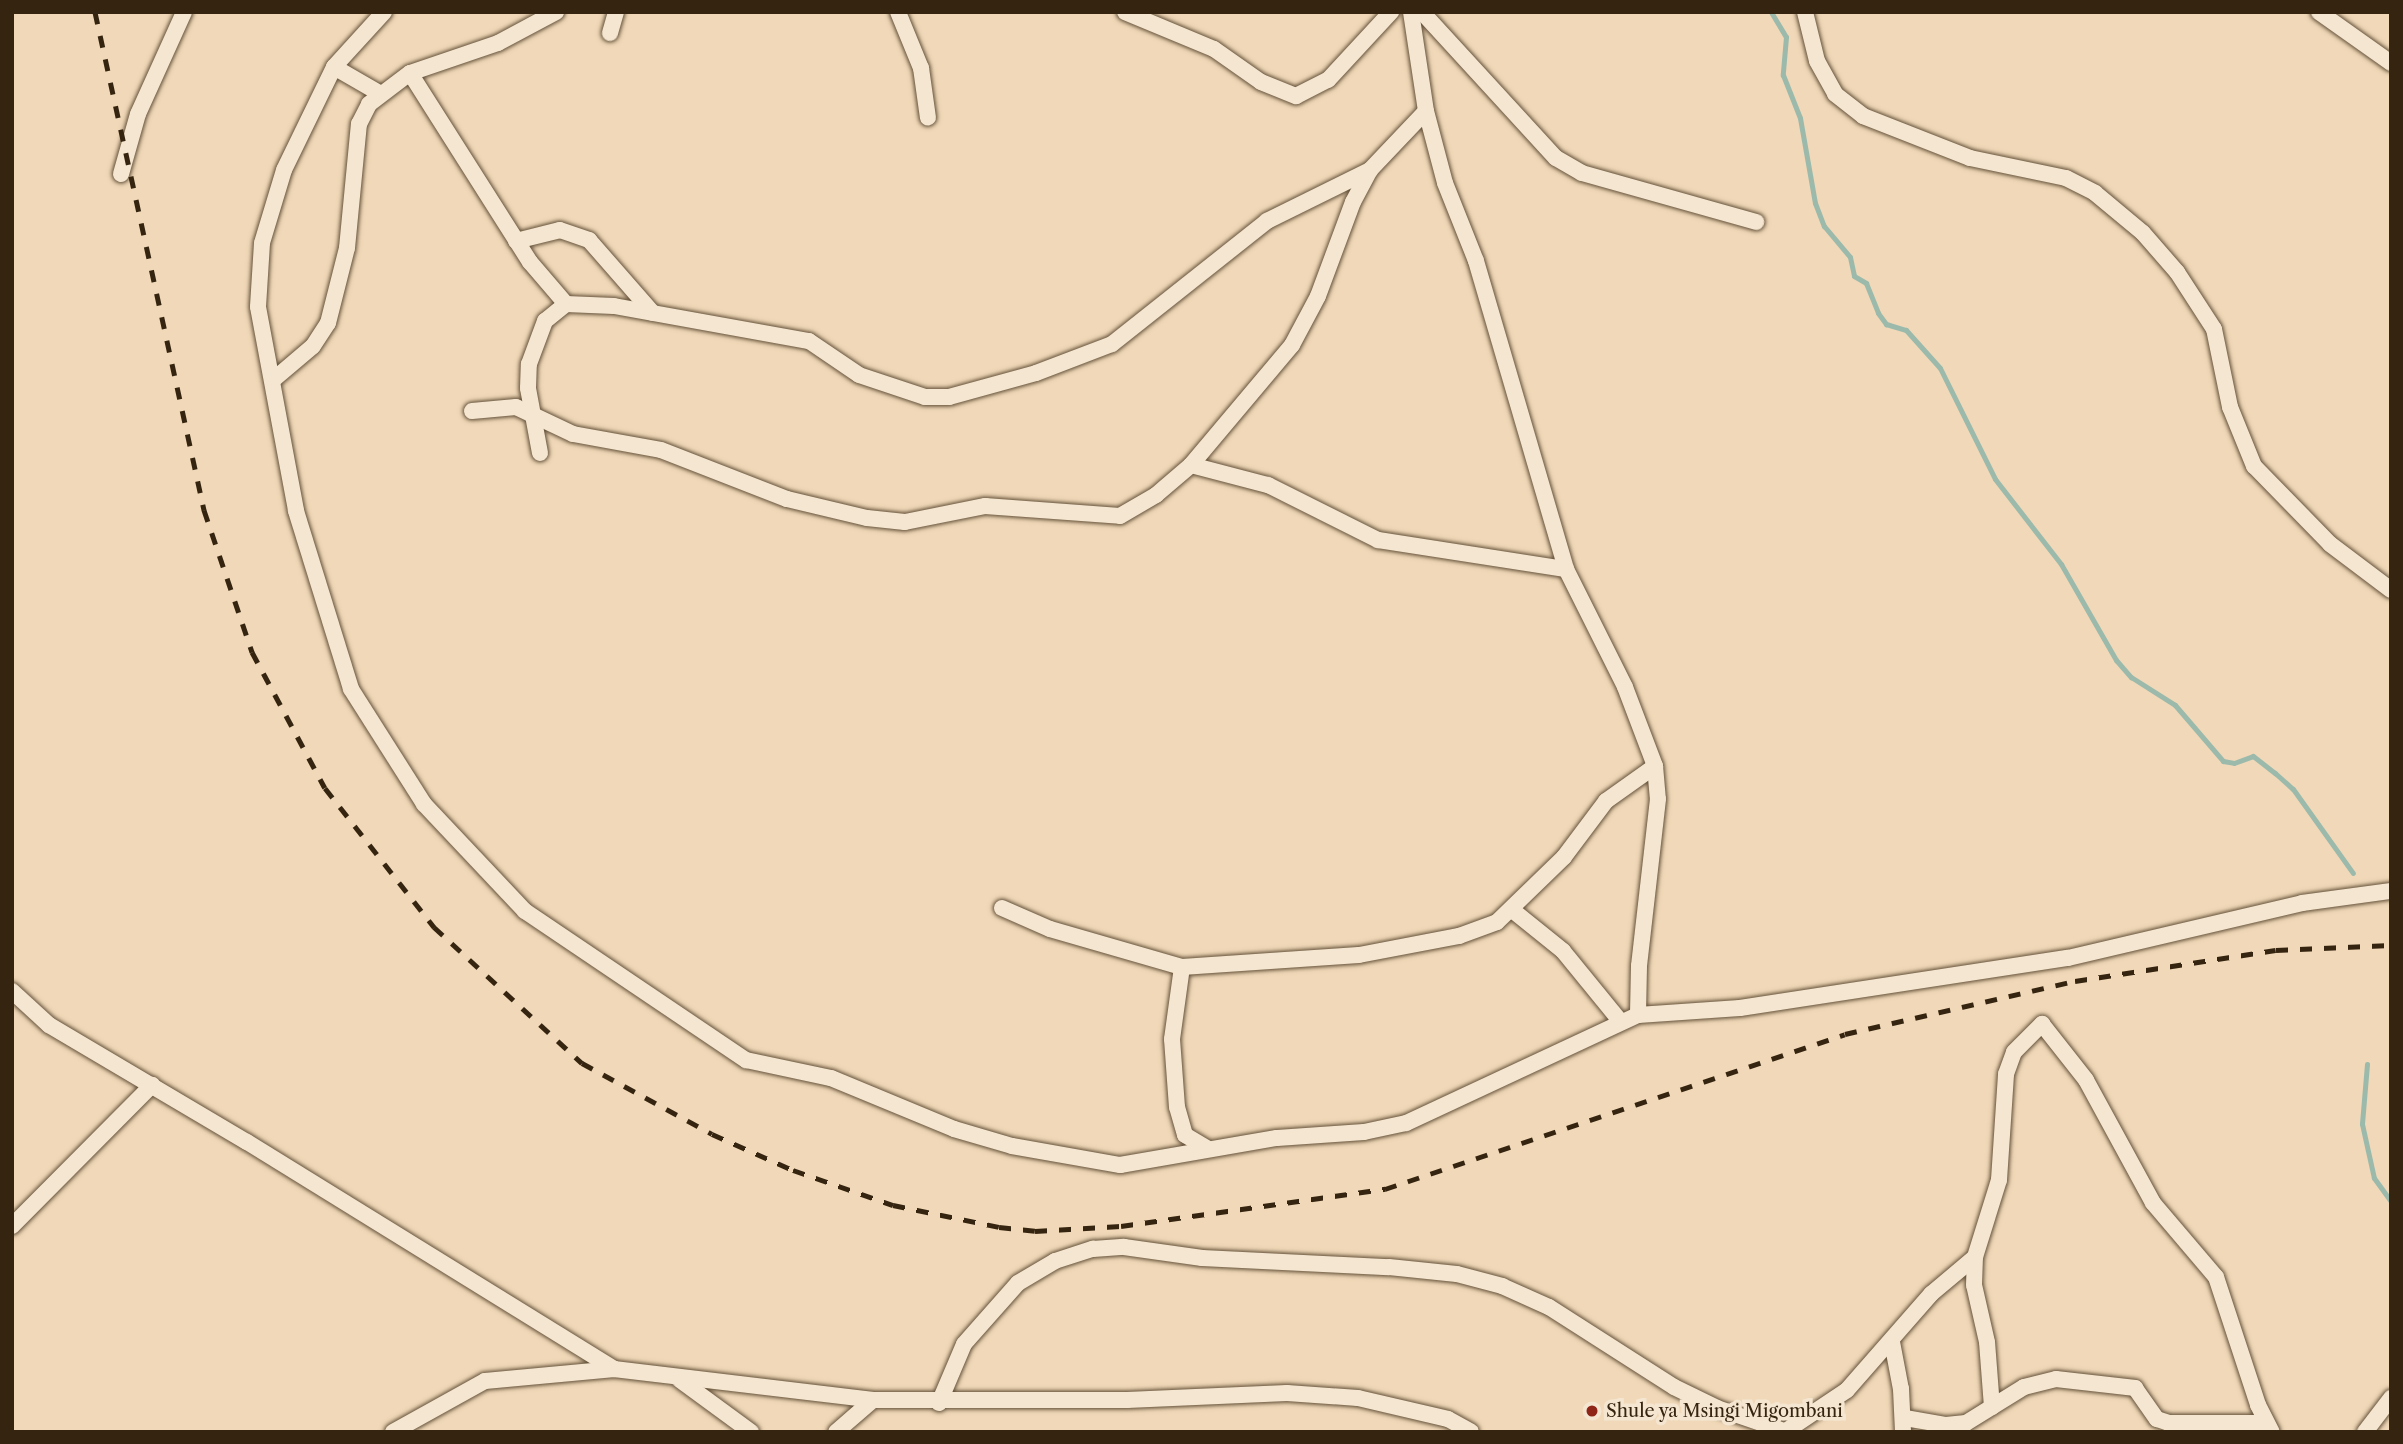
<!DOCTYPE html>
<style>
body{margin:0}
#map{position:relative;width:2403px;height:1444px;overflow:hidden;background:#f0d8b8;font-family:"Libre Caslon Text",serif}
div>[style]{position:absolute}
.stream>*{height:5px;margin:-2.5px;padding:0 2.5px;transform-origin:2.5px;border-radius:2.5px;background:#9bbaab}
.roads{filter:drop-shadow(0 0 2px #645139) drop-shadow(0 0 2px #645139)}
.minor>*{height:16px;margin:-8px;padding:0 8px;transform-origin:8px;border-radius:8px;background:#f5e6d1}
.rail>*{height:5px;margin-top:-2.5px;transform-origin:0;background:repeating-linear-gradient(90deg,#35240f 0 12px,transparent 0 24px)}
.dots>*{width:19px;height:19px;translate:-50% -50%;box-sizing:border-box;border:4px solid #f5e6d1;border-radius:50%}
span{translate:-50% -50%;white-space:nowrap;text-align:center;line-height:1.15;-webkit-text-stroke:7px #f5e6d1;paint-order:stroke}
.poi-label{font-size:18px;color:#35240f}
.left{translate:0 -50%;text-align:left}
.frame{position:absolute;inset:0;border:14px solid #35240f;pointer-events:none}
</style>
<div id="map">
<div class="stream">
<div style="left:1771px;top:12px;width:29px;rotate:59deg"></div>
<div style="left:1786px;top:37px;width:38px;rotate:95deg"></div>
<div style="left:1783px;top:75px;width:46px;rotate:68.4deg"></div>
<div style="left:1800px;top:118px;width:86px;rotate:80deg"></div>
<div style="left:1815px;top:203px;width:25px;rotate:69deg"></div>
<div style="left:1824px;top:226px;width:40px;rotate:50deg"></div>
<div style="left:1850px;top:257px;width:19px;rotate:78deg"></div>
<div style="left:1854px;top:276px;width:14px;rotate:30deg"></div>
<div style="left:1866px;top:283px;width:32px;rotate:68deg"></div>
<div style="left:1878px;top:313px;width:14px;rotate:54deg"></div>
<div style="left:1886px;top:324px;width:21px;rotate:17deg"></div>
<div style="left:1906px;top:330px;width:51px;rotate:48.2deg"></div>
<div style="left:1940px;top:368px;width:124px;rotate:63.6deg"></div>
<div style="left:1995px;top:479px;width:108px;rotate:52.2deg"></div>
<div style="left:2061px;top:564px;width:111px;rotate:60.2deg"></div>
<div style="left:2116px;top:660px;width:23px;rotate:49deg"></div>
<div style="left:2131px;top:677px;width:52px;rotate:32.5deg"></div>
<div style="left:2175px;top:705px;width:74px;rotate:49.4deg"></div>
<div style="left:2223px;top:761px;width:11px;rotate:10deg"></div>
<div style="left:2234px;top:763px;width:20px;rotate:-20deg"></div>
<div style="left:2253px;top:756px;width:28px;rotate:38deg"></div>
<div style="left:2275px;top:773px;width:24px;rotate:42deg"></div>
<div style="left:2293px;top:789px;width:103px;rotate:54.5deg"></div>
<div style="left:2367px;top:1064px;width:60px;rotate:94.8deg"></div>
<div style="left:2362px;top:1124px;width:55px;rotate:77.5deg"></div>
<div style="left:2374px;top:1178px;width:29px;rotate:54deg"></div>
</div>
<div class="roads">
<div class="minor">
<div style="left:384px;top:12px;width:74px;rotate:132.3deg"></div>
<div style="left:334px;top:67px;width:114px;rotate:115.9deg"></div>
<div style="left:284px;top:170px;width:76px;rotate:106.8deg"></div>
<div style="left:262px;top:243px;width:64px;rotate:93.6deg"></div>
<div style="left:258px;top:307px;width:208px;rotate:79.4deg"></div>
<div style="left:296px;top:511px;width:186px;rotate:72.8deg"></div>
<div style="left:351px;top:689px;width:136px;rotate:57.6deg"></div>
<div style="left:424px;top:804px;width:147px;rotate:46.7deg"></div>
<div style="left:525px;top:911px;width:267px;rotate:34deg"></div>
<div style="left:746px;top:1060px;width:87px;rotate:12deg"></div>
<div style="left:831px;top:1078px;width:133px;rotate:22.5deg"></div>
<div style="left:954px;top:1129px;width:60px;rotate:16.3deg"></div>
<div style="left:1012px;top:1146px;width:110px;rotate:10deg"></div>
<div style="left:1120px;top:1165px;width:159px;rotate:-9.8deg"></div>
<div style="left:1277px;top:1138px;width:87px;rotate:-3.9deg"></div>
<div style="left:1364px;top:1132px;width:43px;rotate:-12.1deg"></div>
<div style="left:1406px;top:1123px;width:256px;rotate:-25deg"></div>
<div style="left:1638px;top:1015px;width:102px;rotate:-3.9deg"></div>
<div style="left:1740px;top:1008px;width:332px;rotate:-8.7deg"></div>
<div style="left:2068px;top:958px;width:240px;rotate:-13.2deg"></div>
<div style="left:2302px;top:903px;width:90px;rotate:-7.7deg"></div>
<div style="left:898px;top:12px;width:61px;rotate:67.7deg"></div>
<div style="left:921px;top:68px;width:50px;rotate:82deg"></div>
<div style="left:1125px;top:12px;width:96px;rotate:22.6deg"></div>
<div style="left:1214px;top:49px;width:57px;rotate:35.1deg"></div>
<div style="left:1261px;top:82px;width:38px;rotate:22deg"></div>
<div style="left:1296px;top:96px;width:36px;rotate:-27deg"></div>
<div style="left:1328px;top:80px;width:93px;rotate:-47.2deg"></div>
<div style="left:1411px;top:12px;width:100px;rotate:81.4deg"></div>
<div style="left:1426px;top:111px;width:74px;rotate:75.2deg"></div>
<div style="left:1445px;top:183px;width:84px;rotate:68.3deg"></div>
<div style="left:1476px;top:261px;width:321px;rotate:73.7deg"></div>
<div style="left:1566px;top:569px;width:132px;rotate:63.4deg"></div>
<div style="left:1625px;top:687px;width:85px;rotate:69.2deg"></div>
<div style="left:1655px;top:766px;width:33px;rotate:85deg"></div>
<div style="left:1658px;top:799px;width:168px;rotate:96.5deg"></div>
<div style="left:1639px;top:966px;width:49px;rotate:91.2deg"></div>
<div style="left:1422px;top:12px;width:198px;rotate:47.5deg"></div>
<div style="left:1556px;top:158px;width:30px;rotate:30deg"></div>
<div style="left:1582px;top:173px;width:181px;rotate:15.7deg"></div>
<div style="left:1805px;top:12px;width:50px;rotate:76.2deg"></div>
<div style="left:1817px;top:61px;width:38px;rotate:61deg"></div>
<div style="left:1835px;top:94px;width:36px;rotate:38deg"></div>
<div style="left:1863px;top:116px;width:115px;rotate:21.4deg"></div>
<div style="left:1970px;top:158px;width:98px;rotate:11.8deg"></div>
<div style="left:2066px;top:178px;width:33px;rotate:27deg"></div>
<div style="left:2095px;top:193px;width:62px;rotate:39.8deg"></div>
<div style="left:2143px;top:233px;width:52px;rotate:48.9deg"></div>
<div style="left:2177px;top:272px;width:68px;rotate:57deg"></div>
<div style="left:2214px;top:329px;width:80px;rotate:78.4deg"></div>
<div style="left:2230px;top:407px;width:64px;rotate:67.9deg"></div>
<div style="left:2254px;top:466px;width:109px;rotate:45.7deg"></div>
<div style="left:2330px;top:544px;width:76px;rotate:37deg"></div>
<div style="left:2319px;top:12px;width:88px;rotate:35.3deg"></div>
<div style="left:610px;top:33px;width:22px;rotate:-74deg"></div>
<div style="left:334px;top:67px;width:52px;rotate:30deg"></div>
<div style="left:410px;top:73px;width:224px;rotate:57.6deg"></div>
<div style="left:530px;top:262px;width:55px;rotate:49.4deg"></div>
<div style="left:121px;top:174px;width:62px;rotate:-74.2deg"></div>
<div style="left:138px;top:114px;width:112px;rotate:-65.7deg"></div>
<div style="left:516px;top:241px;width:45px;rotate:-14deg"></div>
<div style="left:560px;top:230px;width:31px;rotate:19deg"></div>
<div style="left:589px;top:240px;width:97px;rotate:48.8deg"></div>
<div style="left:273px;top:380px;width:52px;rotate:-40.4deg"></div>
<div style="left:313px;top:346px;width:27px;rotate:-57deg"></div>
<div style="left:328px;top:323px;width:77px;rotate:-75.8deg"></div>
<div style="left:347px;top:248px;width:125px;rotate:-84.5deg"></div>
<div style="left:359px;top:124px;width:22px;rotate:-63deg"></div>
<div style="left:369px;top:104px;width:51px;rotate:-37.1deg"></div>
<div style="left:410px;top:73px;width:93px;rotate:-18.8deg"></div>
<div style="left:498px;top:43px;width:66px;rotate:-28.1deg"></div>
<div style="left:472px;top:411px;width:44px;rotate:-5.2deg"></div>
<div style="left:516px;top:407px;width:63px;rotate:25.3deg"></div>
<div style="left:573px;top:434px;width:89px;rotate:10.3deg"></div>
<div style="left:661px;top:450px;width:135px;rotate:21.3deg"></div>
<div style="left:787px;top:499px;width:82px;rotate:13.4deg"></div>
<div style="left:867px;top:518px;width:38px;rotate:6deg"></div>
<div style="left:905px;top:522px;width:82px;rotate:-11.3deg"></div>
<div style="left:985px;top:506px;width:135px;rotate:4.2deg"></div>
<div style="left:1120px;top:516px;width:42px;rotate:-30.3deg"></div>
<div style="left:1156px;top:495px;width:46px;rotate:-40.6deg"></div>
<div style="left:1191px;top:465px;width:157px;rotate:-49.9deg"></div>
<div style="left:1292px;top:345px;width:55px;rotate:-62deg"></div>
<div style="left:1318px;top:296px;width:100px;rotate:-69.6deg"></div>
<div style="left:1353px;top:202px;width:36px;rotate:-62deg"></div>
<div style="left:1370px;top:170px;width:81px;rotate:-46.5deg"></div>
<div style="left:540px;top:453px;width:66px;rotate:-100.5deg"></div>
<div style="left:528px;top:388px;width:24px;rotate:-88deg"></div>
<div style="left:529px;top:364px;width:46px;rotate:-69.6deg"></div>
<div style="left:545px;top:321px;width:27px;rotate:-39deg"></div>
<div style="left:566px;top:304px;width:48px;rotate:2.4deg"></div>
<div style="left:614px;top:306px;width:198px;rotate:10.2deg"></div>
<div style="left:809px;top:341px;width:60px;rotate:34.2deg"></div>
<div style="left:859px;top:375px;width:70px;rotate:18.4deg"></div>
<div style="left:925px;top:397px;width:24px"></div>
<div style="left:949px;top:397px;width:90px;rotate:-15.4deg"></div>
<div style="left:1036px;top:373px;width:81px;rotate:-20.9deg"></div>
<div style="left:1112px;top:344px;width:198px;rotate:-38.4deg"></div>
<div style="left:1267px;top:221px;width:115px;rotate:-26.3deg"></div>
<div style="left:1191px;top:465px;width:80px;rotate:14.6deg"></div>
<div style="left:1268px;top:485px;width:123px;rotate:26.6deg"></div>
<div style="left:1378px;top:540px;width:190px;rotate:8.8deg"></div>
<div style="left:1002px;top:908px;width:52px;rotate:23.6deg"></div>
<div style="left:1050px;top:929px;width:137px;rotate:16.1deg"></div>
<div style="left:1182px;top:967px;width:177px;rotate:-3.9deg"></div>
<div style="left:1359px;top:955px;width:102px;rotate:-10.8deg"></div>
<div style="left:1459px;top:936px;width:40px;rotate:-20.2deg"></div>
<div style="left:1497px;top:922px;width:93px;rotate:-44.1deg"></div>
<div style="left:1564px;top:857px;width:70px;rotate:-53.1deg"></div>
<div style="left:1606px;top:801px;width:60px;rotate:-35.5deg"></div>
<div style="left:1511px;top:909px;width:67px;rotate:38.9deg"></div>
<div style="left:1563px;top:951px;width:92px;rotate:50.8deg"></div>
<div style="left:1182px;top:967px;width:73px;rotate:97.9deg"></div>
<div style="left:1172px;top:1039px;width:68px;rotate:85.8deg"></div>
<div style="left:1177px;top:1107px;width:29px;rotate:74deg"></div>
<div style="left:1185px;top:1135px;width:27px;rotate:31deg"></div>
<div style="left:12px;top:991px;width:50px;rotate:42.6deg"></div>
<div style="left:49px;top:1025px;width:230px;rotate:30.6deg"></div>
<div style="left:247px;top:1142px;width:432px;rotate:31.7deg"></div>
<div style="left:12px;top:1226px;width:199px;rotate:-45.2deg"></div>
<div style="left:1892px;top:1342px;width:48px;rotate:79.2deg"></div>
<div style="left:1901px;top:1389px;width:43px;rotate:87.3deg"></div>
<div style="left:680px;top:1380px;width:88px;rotate:36.2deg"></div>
<div style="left:939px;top:1403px;width:64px;rotate:-67deg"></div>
<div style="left:964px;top:1344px;width:81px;rotate:-48.5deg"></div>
<div style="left:1018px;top:1283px;width:43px;rotate:-30.7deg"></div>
<div style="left:1055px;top:1261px;width:40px;rotate:-18deg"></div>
<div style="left:1093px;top:1249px;width:31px;rotate:-4deg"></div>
<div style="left:1124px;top:1247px;width:79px;rotate:8deg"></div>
<div style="left:1202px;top:1258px;width:187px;rotate:2.8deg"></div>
<div style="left:1389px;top:1267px;width:68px;rotate:5.9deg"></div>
<div style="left:1457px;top:1274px;width:47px;rotate:14.9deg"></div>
<div style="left:1502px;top:1286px;width:51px;rotate:24.1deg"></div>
<div style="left:1549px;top:1307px;width:148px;rotate:32.6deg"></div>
<div style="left:1674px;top:1387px;width:48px;rotate:26deg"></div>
<div style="left:1717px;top:1408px;width:74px;rotate:18.9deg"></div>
<div style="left:1992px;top:1407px;width:65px;rotate:-94.4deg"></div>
<div style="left:1987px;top:1342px;width:58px;rotate:-102.8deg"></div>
<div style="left:1974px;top:1285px;width:28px;rotate:-88deg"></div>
<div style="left:1975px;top:1257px;width:81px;rotate:-72.7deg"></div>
<div style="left:1999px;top:1180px;width:106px;rotate:-86.2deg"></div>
<div style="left:2006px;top:1074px;width:23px;rotate:-70deg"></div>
<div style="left:2014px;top:1052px;width:40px;rotate:-45deg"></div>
<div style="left:2042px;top:1024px;width:71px;rotate:51.8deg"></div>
<div style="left:2086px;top:1080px;width:140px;rotate:61.4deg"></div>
<div style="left:2153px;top:1203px;width:97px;rotate:49.6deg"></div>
<div style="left:2216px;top:1277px;width:135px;rotate:71.8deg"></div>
<div style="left:2258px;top:1405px;width:30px;rotate:63deg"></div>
<div style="left:1905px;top:1418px;width:42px;rotate:9.7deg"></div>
<div style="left:1946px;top:1425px;width:20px;rotate:-6deg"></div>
<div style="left:1966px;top:1423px;width:68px;rotate:-31.8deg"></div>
<div style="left:2024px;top:1387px;width:33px;rotate:-14deg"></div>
<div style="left:2056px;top:1379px;width:80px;rotate:6.5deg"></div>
<div style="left:2135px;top:1388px;width:38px;rotate:55deg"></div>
<div style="left:2157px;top:1419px;width:13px;rotate:18deg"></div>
<div style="left:2169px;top:1423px;width:96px"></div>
<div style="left:1786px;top:1431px;width:73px;rotate:-33.9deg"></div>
<div style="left:1847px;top:1390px;width:128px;rotate:-48.8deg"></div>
<div style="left:1931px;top:1294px;width:57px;rotate:-40.1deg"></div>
<div style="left:393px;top:1432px;width:105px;rotate:-29deg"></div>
<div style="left:485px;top:1381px;width:130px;rotate:-5.3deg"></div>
<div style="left:614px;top:1369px;width:261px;rotate:6.8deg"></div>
<div style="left:873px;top:1400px;width:254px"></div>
<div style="left:1127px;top:1400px;width:160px;rotate:-2.5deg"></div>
<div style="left:1287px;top:1393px;width:71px;rotate:4deg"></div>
<div style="left:1358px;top:1398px;width:92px;rotate:13.1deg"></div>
<div style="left:1448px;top:1419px;width:26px;rotate:29deg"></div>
<div style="left:836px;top:1432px;width:49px;rotate:-40.9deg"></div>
<div style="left:2365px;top:1432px;width:43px;rotate:-52.6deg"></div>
</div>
</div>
<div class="rail">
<div style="left:95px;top:12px;width:510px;rotate:77.65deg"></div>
<div style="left:204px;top:510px;width:150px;rotate:71.3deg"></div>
<div style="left:252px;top:652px;width:154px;rotate:61.8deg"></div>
<div style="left:325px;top:788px;width:177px;rotate:51.9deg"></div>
<div style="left:434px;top:927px;width:201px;rotate:42.6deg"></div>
<div style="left:582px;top:1063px;width:148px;rotate:28.6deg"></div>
<div style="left:712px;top:1134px;width:89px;rotate:24deg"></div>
<div style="left:793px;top:1170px;width:106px;rotate:19.3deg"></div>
<div style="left:893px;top:1205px;width:108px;rotate:11.7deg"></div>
<div style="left:999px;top:1227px;width:36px;rotate:6deg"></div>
<div style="left:1035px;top:1231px;width:86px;rotate:-3.3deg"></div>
<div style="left:1121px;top:1226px;width:267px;rotate:-8deg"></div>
<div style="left:1385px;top:1189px;width:485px;rotate:-18.6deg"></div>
<div style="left:1845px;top:1034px;width:236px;rotate:-13deg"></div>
<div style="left:2075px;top:981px;width:203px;rotate:-8.8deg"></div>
<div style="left:2276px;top:950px;width:115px;rotate:-2.5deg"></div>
</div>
<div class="dots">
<div style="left:1592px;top:1411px;background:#8f2418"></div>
</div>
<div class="poi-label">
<span class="left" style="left:1606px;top:1411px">Shule ya Msingi Migombani</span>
</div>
<div class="frame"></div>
</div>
